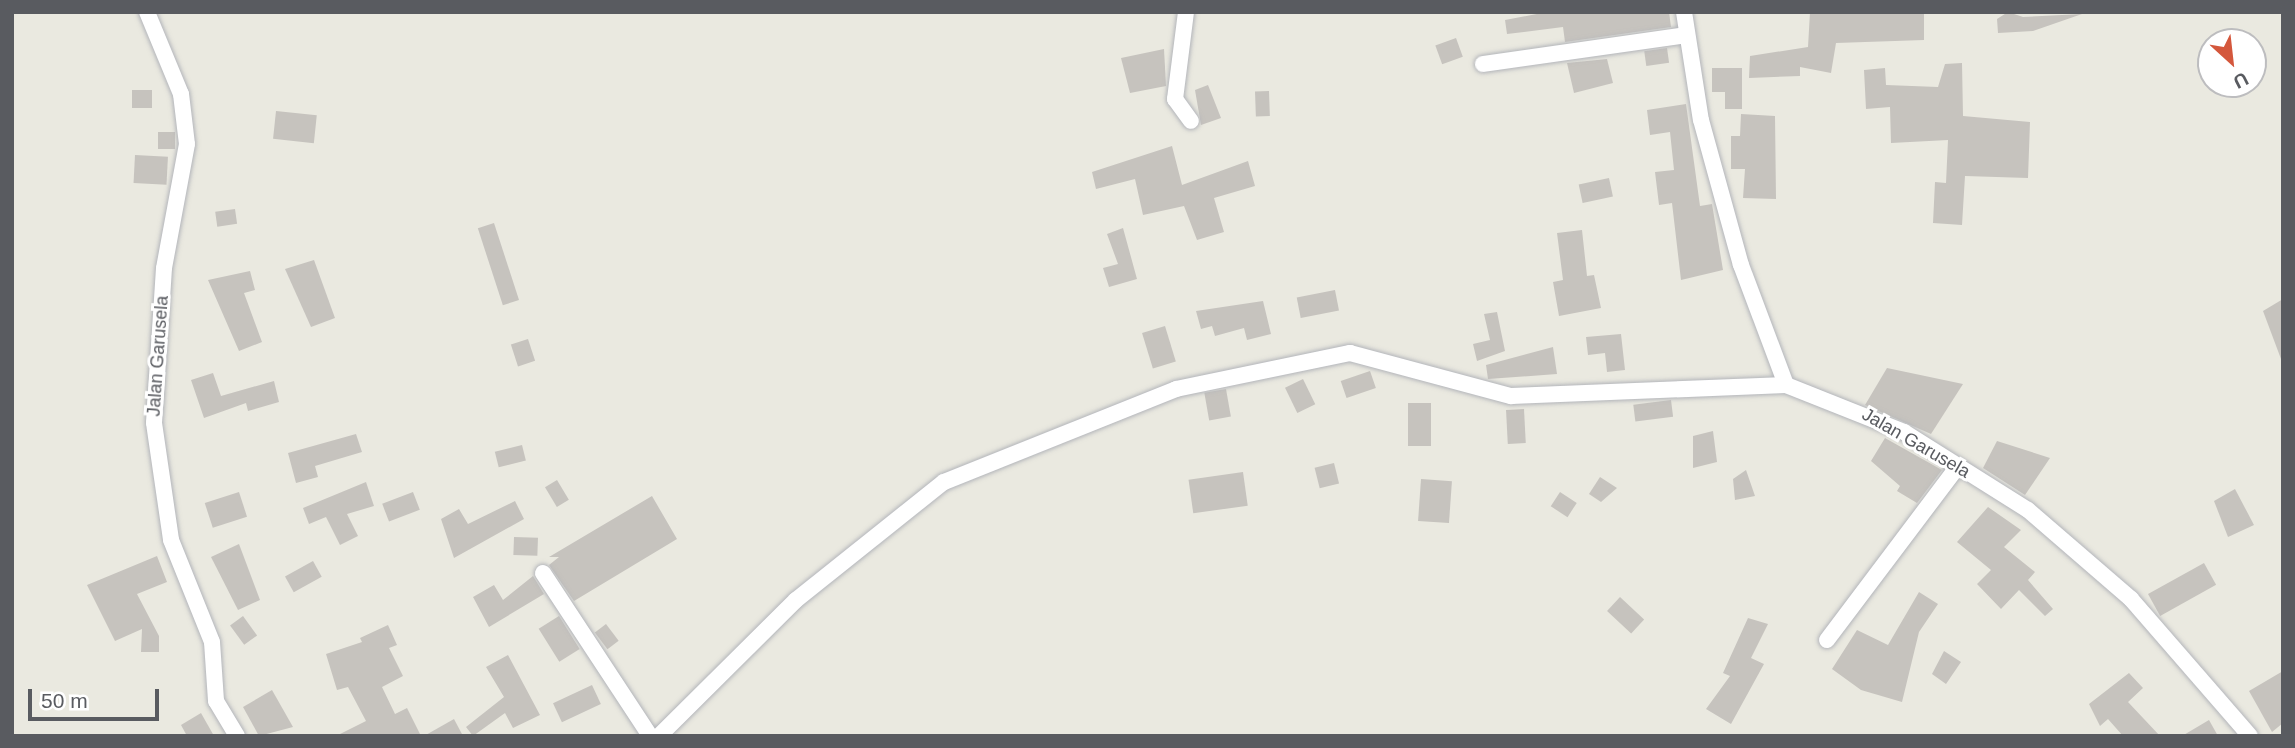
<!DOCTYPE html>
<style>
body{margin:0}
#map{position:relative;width:2295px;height:748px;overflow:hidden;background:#eae9e0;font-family:Helvetica,sans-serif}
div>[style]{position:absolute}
.building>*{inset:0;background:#c6c3be;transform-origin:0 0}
.roads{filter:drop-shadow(0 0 2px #b3b5ba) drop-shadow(0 0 2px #b3b5ba)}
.minor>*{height:16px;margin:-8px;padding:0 8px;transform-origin:8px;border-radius:8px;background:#fff}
span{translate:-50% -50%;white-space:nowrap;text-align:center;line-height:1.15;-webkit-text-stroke:6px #fff;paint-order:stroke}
.street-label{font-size:18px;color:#595b60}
.frame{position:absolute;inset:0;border:14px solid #595b60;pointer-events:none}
.north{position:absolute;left:2197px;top:28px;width:70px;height:70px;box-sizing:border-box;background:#fff;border:2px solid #bdbdbf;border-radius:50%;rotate:153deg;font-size:19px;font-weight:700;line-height:28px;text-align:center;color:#595b60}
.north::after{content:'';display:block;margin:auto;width:24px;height:32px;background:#d4573c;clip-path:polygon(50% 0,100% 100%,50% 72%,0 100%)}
.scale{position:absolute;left:28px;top:689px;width:131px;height:32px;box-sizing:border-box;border:4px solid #595b60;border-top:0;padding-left:9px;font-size:21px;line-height:24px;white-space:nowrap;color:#595b60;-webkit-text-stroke:5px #fff;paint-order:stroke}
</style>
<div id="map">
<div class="building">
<div style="clip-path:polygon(1547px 12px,1669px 12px,1671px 27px,1565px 42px,1563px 27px,1507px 34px,1505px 20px)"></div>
<div style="clip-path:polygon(1810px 12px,1924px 12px,1924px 40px,1836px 43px,1831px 73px,1800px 67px,1800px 76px,1749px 78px,1750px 56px,1808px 47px)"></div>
<div style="clip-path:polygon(2008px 12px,2023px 17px,2082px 14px,2033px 31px,1998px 33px,1997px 19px)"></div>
<div style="left:1456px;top:38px;width:20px;height:22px;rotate:70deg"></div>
<div style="left:1667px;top:48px;width:15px;height:23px;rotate:82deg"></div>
<div style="clip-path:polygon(1164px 49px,1166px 86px,1130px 93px,1121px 58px)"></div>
<div style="clip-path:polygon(1607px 59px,1613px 83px,1574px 93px,1567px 63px)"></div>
<div style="clip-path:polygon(1962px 63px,1963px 116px,2030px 122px,2028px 178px,1965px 176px,1962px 225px,1933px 223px,1935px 182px,1946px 183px,1948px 140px,1891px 143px,1890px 107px,1866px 109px,1864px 70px,1885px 68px,1886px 85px,1938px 87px,1945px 64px)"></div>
<div style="clip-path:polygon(1712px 68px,1742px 68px,1742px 109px,1725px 109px,1725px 92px,1712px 92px)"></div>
<div style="clip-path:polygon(1208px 85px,1221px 118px,1201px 125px,1195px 90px)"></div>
<div style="left:132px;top:90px;width:20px;height:18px"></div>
<div style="left:1269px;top:91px;width:25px;height:14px;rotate:88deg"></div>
<div style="clip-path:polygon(1686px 104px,1700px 206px,1712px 204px,1723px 270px,1681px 280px,1672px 203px,1659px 205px,1655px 172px,1674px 170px,1670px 132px,1650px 135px,1647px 110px)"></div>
<div style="left:276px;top:111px;width:41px;height:28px;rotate:6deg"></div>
<div style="clip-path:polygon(1741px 114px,1775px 116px,1776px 199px,1743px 198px,1745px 169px,1731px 169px,1731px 136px,1740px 136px)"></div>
<div style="left:175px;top:132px;width:17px;height:17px;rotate:90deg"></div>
<div style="clip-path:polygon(1172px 146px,1182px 185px,1248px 161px,1255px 186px,1214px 198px,1224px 232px,1197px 240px,1184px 206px,1143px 215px,1135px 179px,1096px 189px,1092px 172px)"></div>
<div style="left:135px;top:155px;width:33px;height:28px;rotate:3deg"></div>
<div style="left:1609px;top:178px;width:19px;height:31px;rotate:78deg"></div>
<div style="left:235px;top:209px;width:15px;height:20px;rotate:82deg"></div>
<div style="left:494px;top:223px;width:81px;height:17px;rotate:72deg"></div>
<div style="clip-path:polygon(1123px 228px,1137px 279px,1109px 287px,1103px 268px,1118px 264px,1107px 234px)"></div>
<div style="clip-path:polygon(1582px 230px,1587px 276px,1594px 275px,1601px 308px,1559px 316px,1553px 282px,1563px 280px,1557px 233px)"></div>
<div style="clip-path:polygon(314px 260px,335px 318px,311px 327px,285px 269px)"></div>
<div style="clip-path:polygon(250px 271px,255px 290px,244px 293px,262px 342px,239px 351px,208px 280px)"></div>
<div style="left:1335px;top:290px;width:21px;height:39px;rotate:79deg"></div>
<div style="clip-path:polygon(2283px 299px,2283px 358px,2281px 359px,2263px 311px)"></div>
<div style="clip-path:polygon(1263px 301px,1271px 334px,1247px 340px,1244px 328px,1215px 336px,1212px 326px,1201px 329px,1196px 311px)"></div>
<div style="clip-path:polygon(1497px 312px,1505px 351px,1477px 361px,1473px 344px,1490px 340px,1484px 314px)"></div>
<div style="left:1165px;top:326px;width:37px;height:24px;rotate:73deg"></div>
<div style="clip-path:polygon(1621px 334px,1625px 370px,1607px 372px,1605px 353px,1588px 355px,1586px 337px)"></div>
<div style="left:528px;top:339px;width:23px;height:18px;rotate:72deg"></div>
<div style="clip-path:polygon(1553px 347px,1557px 374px,1488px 379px,1486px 365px)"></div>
<div style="clip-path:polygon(1887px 368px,1963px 384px,1931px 434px,1865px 405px)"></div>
<div style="left:1370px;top:371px;width:18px;height:31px;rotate:71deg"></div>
<div style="clip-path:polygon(213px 373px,221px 396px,274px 381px,279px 402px,248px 411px,246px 403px,204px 418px,191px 380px)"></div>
<div style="left:1303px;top:379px;width:28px;height:20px;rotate:64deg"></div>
<div style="left:1226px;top:389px;width:28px;height:22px;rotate:80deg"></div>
<div style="left:1671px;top:400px;width:17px;height:38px;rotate:83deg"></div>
<div style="left:1431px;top:403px;width:43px;height:23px;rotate:90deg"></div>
<div style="left:1524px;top:409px;width:34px;height:18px;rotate:87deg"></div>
<div style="clip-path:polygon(1713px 431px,1717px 462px,1693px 468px,1693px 436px)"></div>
<div style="clip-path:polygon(356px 434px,362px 452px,315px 466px,318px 477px,296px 483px,288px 453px)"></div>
<div style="clip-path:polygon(1885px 438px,1942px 470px,1917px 503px,1897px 491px,1900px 486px,1871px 461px)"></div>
<div style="clip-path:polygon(1997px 441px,2050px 458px,2025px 495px,1983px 468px)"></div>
<div style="left:522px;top:445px;width:16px;height:28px;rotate:76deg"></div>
<div style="left:1334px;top:463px;width:21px;height:20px;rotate:76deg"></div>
<div style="clip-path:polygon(1746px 470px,1755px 496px,1735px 500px,1733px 479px)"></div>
<div style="left:1243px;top:472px;width:34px;height:55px;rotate:82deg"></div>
<div style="clip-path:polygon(1600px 477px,1617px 488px,1601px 502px,1589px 494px)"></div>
<div style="left:1421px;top:479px;width:31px;height:42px;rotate:4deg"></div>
<div style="left:557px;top:480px;width:23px;height:14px;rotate:59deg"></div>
<div style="clip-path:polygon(366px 482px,374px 506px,347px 514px,358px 536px,340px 545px,326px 517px,309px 524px,303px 508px)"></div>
<div style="clip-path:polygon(2235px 489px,2254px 525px,2228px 537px,2214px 501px)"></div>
<div style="left:239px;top:492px;width:26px;height:36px;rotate:72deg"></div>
<div style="left:413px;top:492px;width:19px;height:33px;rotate:69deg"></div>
<div style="left:1560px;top:492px;width:20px;height:17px;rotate:33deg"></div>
<div style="clip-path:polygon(652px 496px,677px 539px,574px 601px,549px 565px,559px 557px,549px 557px)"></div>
<div style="clip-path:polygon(515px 501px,524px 519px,454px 558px,441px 519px,459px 509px,468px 524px)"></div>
<div style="clip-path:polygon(1988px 507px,2021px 530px,2004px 547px,2035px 572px,2028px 580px,2053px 609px,2045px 616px,2019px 590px,2001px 609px,1977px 584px,1991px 570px,1957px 542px)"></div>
<div style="left:514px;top:537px;width:24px;height:18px;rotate:2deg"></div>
<div style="clip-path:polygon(239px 544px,260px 600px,238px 610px,211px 557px)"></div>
<div style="clip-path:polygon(157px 556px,167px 582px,137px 594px,159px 636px,159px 652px,141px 652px,142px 629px,115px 641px,87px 585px)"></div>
<div style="left:313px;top:561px;width:18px;height:32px;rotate:61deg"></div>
<div style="left:2204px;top:563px;width:25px;height:64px;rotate:61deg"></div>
<div style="clip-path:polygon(533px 576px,544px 594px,489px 627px,473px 597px,494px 585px,503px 600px)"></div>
<div style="clip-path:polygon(1919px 592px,1938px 604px,1919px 632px,1902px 702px,1861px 690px,1832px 669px,1857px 630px,1888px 645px)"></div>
<div style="left:1620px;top:597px;width:33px;height:19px;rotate:43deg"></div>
<div style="left:243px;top:616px;width:24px;height:16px;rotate:54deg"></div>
<div style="left:559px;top:616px;width:39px;height:24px;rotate:58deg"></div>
<div style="clip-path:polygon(1748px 618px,1768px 624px,1751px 658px,1764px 664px,1731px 724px,1706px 709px,1730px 676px,1723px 673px)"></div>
<div style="left:606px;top:624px;width:21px;height:14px;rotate:53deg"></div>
<div style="clip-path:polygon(388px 625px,397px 645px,389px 648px,403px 676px,382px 687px,395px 714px,407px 708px,421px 736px,336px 736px,366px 721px,348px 687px,337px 690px,326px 654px,362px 642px,360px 638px)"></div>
<div style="clip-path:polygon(1944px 651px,1961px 662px,1946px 684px,1932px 674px)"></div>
<div style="clip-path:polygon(508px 655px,540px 715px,513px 728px,505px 713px,473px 736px,466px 727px,504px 697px,486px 667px)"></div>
<div style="clip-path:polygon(2283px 671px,2283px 723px,2272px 732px,2249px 691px)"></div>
<div style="clip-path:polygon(2129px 673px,2143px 688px,2128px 702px,2160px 736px,2123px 736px,2108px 719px,2100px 726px,2089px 704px)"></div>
<div style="left:592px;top:685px;width:21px;height:43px;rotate:65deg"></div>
<div style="clip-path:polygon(272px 690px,293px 727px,259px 736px,243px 707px)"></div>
<div style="clip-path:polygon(201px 713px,214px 736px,187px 736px,181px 725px)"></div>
<div style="clip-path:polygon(454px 719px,463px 736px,424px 736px)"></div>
<div style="clip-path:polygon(2209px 720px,2218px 736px,2182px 736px)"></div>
</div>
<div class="roads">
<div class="minor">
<div style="left:147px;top:12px;width:89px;rotate:67.5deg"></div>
<div style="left:181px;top:94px;width:50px;rotate:83.2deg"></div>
<div style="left:187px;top:144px;width:126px;rotate:100.5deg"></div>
<div style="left:164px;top:268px;width:155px;rotate:93.7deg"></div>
<div style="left:154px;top:423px;width:118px;rotate:81.7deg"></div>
<div style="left:171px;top:540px;width:110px;rotate:68.1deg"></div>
<div style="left:212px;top:642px;width:59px;rotate:86.1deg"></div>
<div style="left:216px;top:701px;width:41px;rotate:59deg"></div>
<div style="left:1186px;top:12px;width:88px;rotate:97.2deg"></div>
<div style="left:1175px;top:99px;width:27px;rotate:54deg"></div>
<div style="left:1684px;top:12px;width:109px;rotate:81.1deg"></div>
<div style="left:1701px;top:120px;width:150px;rotate:74.6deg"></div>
<div style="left:1741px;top:265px;width:128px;rotate:69.4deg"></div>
<div style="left:1786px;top:385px;width:127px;rotate:21.7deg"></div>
<div style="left:1904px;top:432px;width:146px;rotate:32.2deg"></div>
<div style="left:2028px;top:510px;width:136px;rotate:40.8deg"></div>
<div style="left:2131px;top:599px;width:181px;rotate:49deg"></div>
<div style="left:1483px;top:64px;width:205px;rotate:-8.1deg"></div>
<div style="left:543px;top:573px;width:195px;rotate:56.7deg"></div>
<div style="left:1827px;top:640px;width:218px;rotate:-53deg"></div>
<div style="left:659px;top:736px;width:193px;rotate:-44.8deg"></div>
<div style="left:796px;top:600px;width:189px;rotate:-38.6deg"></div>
<div style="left:944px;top:482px;width:250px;rotate:-21.8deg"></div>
<div style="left:1176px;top:389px;width:178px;rotate:-11.7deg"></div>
<div style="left:1350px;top:353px;width:167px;rotate:15deg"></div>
<div style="left:1511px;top:396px;width:275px;rotate:-2.3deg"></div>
</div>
</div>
<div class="street-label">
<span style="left:158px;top:356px;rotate:-86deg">Jalan Garusela</span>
<span style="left:1916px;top:443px;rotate:30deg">Jalan Garusela</span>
</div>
<div class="frame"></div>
<div class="north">U</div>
<div class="scale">50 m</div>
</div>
